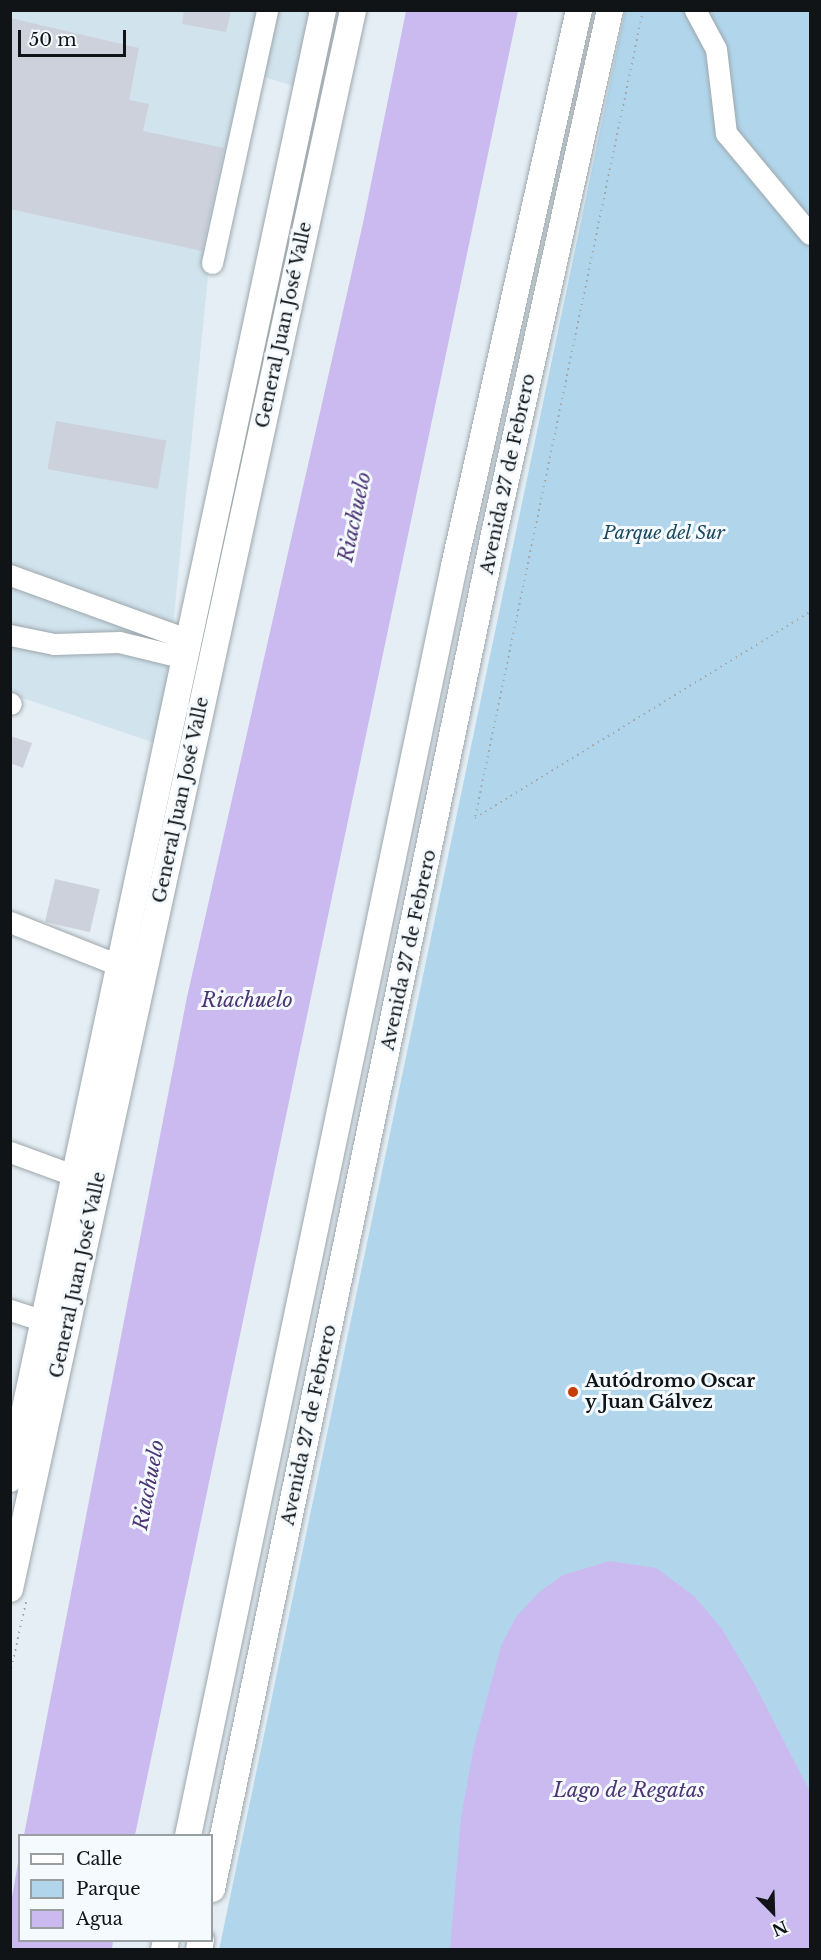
<!DOCTYPE html>
<meta charset="utf-8">
<style>
body{margin:0}
#map{position:relative;width:821px;height:1960px;overflow:hidden;background:#e4eef4;font-family:"Libre Baskerville",serif}
div>[style]{position:absolute}
.built>*{inset:0;background:#d1e3ed}
.green>*{inset:0;background:#b1d6ec}
.water>*{inset:0;background:#cbbaef}
.building>*{inset:0;background:#cdd1db;transform-origin:0 0}
.path>*{height:2px;margin-top:-1px;transform-origin:0;background:repeating-linear-gradient(90deg,#a0a8ad 0 1.5px,transparent 0 6px)}
.roads{filter:drop-shadow(0 0 2px #9da7ac) drop-shadow(0 0 2px #9da7ac)}
.minor>*{height:21px;margin:-10.5px;padding:0 10.5px;transform-origin:10.5px;border-radius:10.5px;background:#fff}
.major>*{height:26px;margin:-13px;padding:0 13px;transform-origin:13px;border-radius:13px;background:#fff}
.dots>*{width:16px;height:16px;translate:-50% -50%;box-sizing:border-box;border:3px solid #f4fafe;border-radius:50%}
span{translate:-50% -50%;white-space:nowrap;text-align:center;line-height:1.15;-webkit-text-stroke:6px #f4fafe;paint-order:stroke}
.street-label{font-size:18px;color:#101416}
.park-label{font-size:18px;color:#1a485f;font-style:italic}
.poi-label{font-size:18px;color:#101416;font-weight:700}
.left{translate:0 -50%;text-align:left}
.water-label{font-size:20px;color:#4d3575;font-style:italic}
.frame{position:absolute;inset:0;border:12px solid #101416;pointer-events:none}
.legend{position:absolute;left:18px;top:1834px;width:195px;height:108px;box-sizing:border-box;background:#f4fafe;border:2px solid #999ea1;margin:0;padding:8px 10px;list-style:none;font-size:18px;color:#101416}
.legend li{display:flex;align-items:center;gap:12px;height:30px}
.legend b{width:30px;border:2px solid #999ea1}
.north{position:absolute;left:743px;top:1882px;width:60px;height:60px;-webkit-text-stroke:4px #f4fafe;paint-order:stroke;rotate:157deg;font-size:16px;font-weight:700;line-height:24px;text-align:center;color:#101416}
.north::after{content:'';display:block;margin:auto;width:21px;height:27px;background:#101416;clip-path:polygon(50% 0,100% 100%,50% 72%,0 100%)}
.scale{position:absolute;left:18px;top:30px;width:108px;height:27px;box-sizing:border-box;border:3px solid #101416;border-top:0;padding-left:8px;font-size:18px;line-height:21px;white-space:nowrap;color:#101416;-webkit-text-stroke:4px #f4fafe;paint-order:stroke}
</style>
<div id="map">
<div class="built">
<div style="clip-path:polygon(11px 11px,310px 11px,294px 86px,245px 71px,210px 256px,161px 745px,11px 694px)"></div>
</div>
<div class="green">
<div style="clip-path:polygon(625px 11px,810px 11px,810px 1949px,219px 1950px)"></div>
</div>
<div class="water">
<div style="clip-path:polygon(406px 11px,518px 11px,135px 1835px,24px 1835px,187px 997px,363px 223px)"></div>
<div style="clip-path:polygon(610px 1561px,656px 1568px,694px 1596px,722px 1629px,754px 1683px,810px 1792px,810px 1949px,450px 1949px,461px 1817px,474px 1746px,501px 1646px,516px 1617px,538px 1593px,563px 1575px)"></div>
<div style="clip-path:polygon(19px 1857px,20px 1940px,113px 1941px,112px 1949px,11px 1949px,11px 1903px)"></div>
</div>
<div class="building">
<div style="clip-path:polygon(184px 10px,231px 10px,226px 32px,182px 24px)"></div>
<div style="clip-path:polygon(10px 18px,139px 48px,129px 100px,149px 104px,143px 131px,224px 148px,202px 251px,10px 209px)"></div>
<div style="left:56px;top:421px;width:112px;height:49px;rotate:10deg"></div>
<div style="clip-path:polygon(10px 736px,32px 743px,23px 768px,10px 763px)"></div>
<div style="left:55px;top:879px;width:46px;height:44px;rotate:13deg"></div>
</div>
<div class="path">
<div style="left:643px;top:10px;width:825px;rotate:101.75deg"></div>
<div style="left:475px;top:818px;width:393px;rotate:-31.6deg"></div>
<div style="left:10px;top:1674px;width:74px;rotate:-77.5deg"></div>
</div>
<div class="roads">
<div class="minor">
<div style="left:695px;top:10px;width:44px;rotate:61.7deg"></div>
<div style="left:716px;top:49px;width:85px;rotate:83.2deg"></div>
<div style="left:726px;top:133px;width:131px;rotate:50.3deg"></div>
<div style="left:212px;top:263px;width:259px;rotate:-77.7deg"></div>
<div style="left:10px;top:575px;width:191px;rotate:19.9deg"></div>
<div style="left:10px;top:635px;width:45px;rotate:11.6deg"></div>
<div style="left:54px;top:644px;width:65px;rotate:-1.8deg"></div>
<div style="left:119px;top:642px;width:68px;rotate:13.6deg"></div>
<div style="left:10px;top:703px;width:1px;rotate:45deg"></div>
<div style="left:10px;top:922px;width:119px;rotate:21.6deg"></div>
<div style="left:10px;top:1152px;width:70px;rotate:20deg"></div>
<div style="left:10px;top:1310px;width:49px;rotate:17.7deg"></div>
</div>
<div class="major">
<div style="left:10px;top:1479px;width:1502px;rotate:-77.97deg"></div>
<div style="left:10px;top:1589px;width:1616px;rotate:-77.74deg"></div>
<div style="left:188px;top:1836px;width:1298px;rotate:-78.17deg"></div>
<div style="left:454px;top:566px;width:570px;rotate:-77.33deg"></div>
<div style="left:212px;top:1889px;width:1384px;rotate:-78.24deg"></div>
<div style="left:494px;top:534px;width:537px;rotate:-77.52deg"></div>
<div style="left:164px;top:1950px;width:10px;rotate:-79deg"></div>
<div style="left:199px;top:1950px;width:10px;rotate:-79deg"></div>
</div>
</div>
<div class="dots">
<div style="left:573px;top:1392px;background:#c63e06"></div>
</div>
<div class="street-label">
<span style="left:284px;top:325px;rotate:-78deg">General Juan José Valle</span>
<span style="left:508px;top:474px;rotate:-78deg">Avenida 27 de Febrero</span>
<span style="left:181px;top:800px;rotate:-78deg">General Juan José Valle</span>
<span style="left:409px;top:950px;rotate:-78deg">Avenida 27 de Febrero</span>
<span style="left:78px;top:1275px;rotate:-78deg">General Juan José Valle</span>
<span style="left:309px;top:1425px;rotate:-78deg">Avenida 27 de Febrero</span>
</div>
<div class="park-label">
<span style="left:664px;top:533px">Parque del Sur</span>
</div>
<div class="poi-label">
<span class="left" style="left:585px;top:1392px">Autódromo Oscar<br>y Juan Gálvez</span>
</div>
<div class="water-label">
<span style="left:355px;top:517px;rotate:-78deg">Riachuelo</span>
<span style="left:247px;top:1000px">Riachuelo</span>
<span style="left:149px;top:1485px;rotate:-79deg">Riachuelo</span>
<span style="left:629px;top:1790px">Lago de Regatas</span>
</div>
<div class="frame"></div>
<ul class="legend">
<li><b style="height:8px;background:#fff"></b>Calle</li>
<li><b style="height:16px;background:#b1d6ec"></b>Parque</li>
<li><b style="height:16px;background:#cbbaef"></b>Agua</li>
</ul>
<div class="north">N</div>
<div class="scale">50 m</div>
</div>
